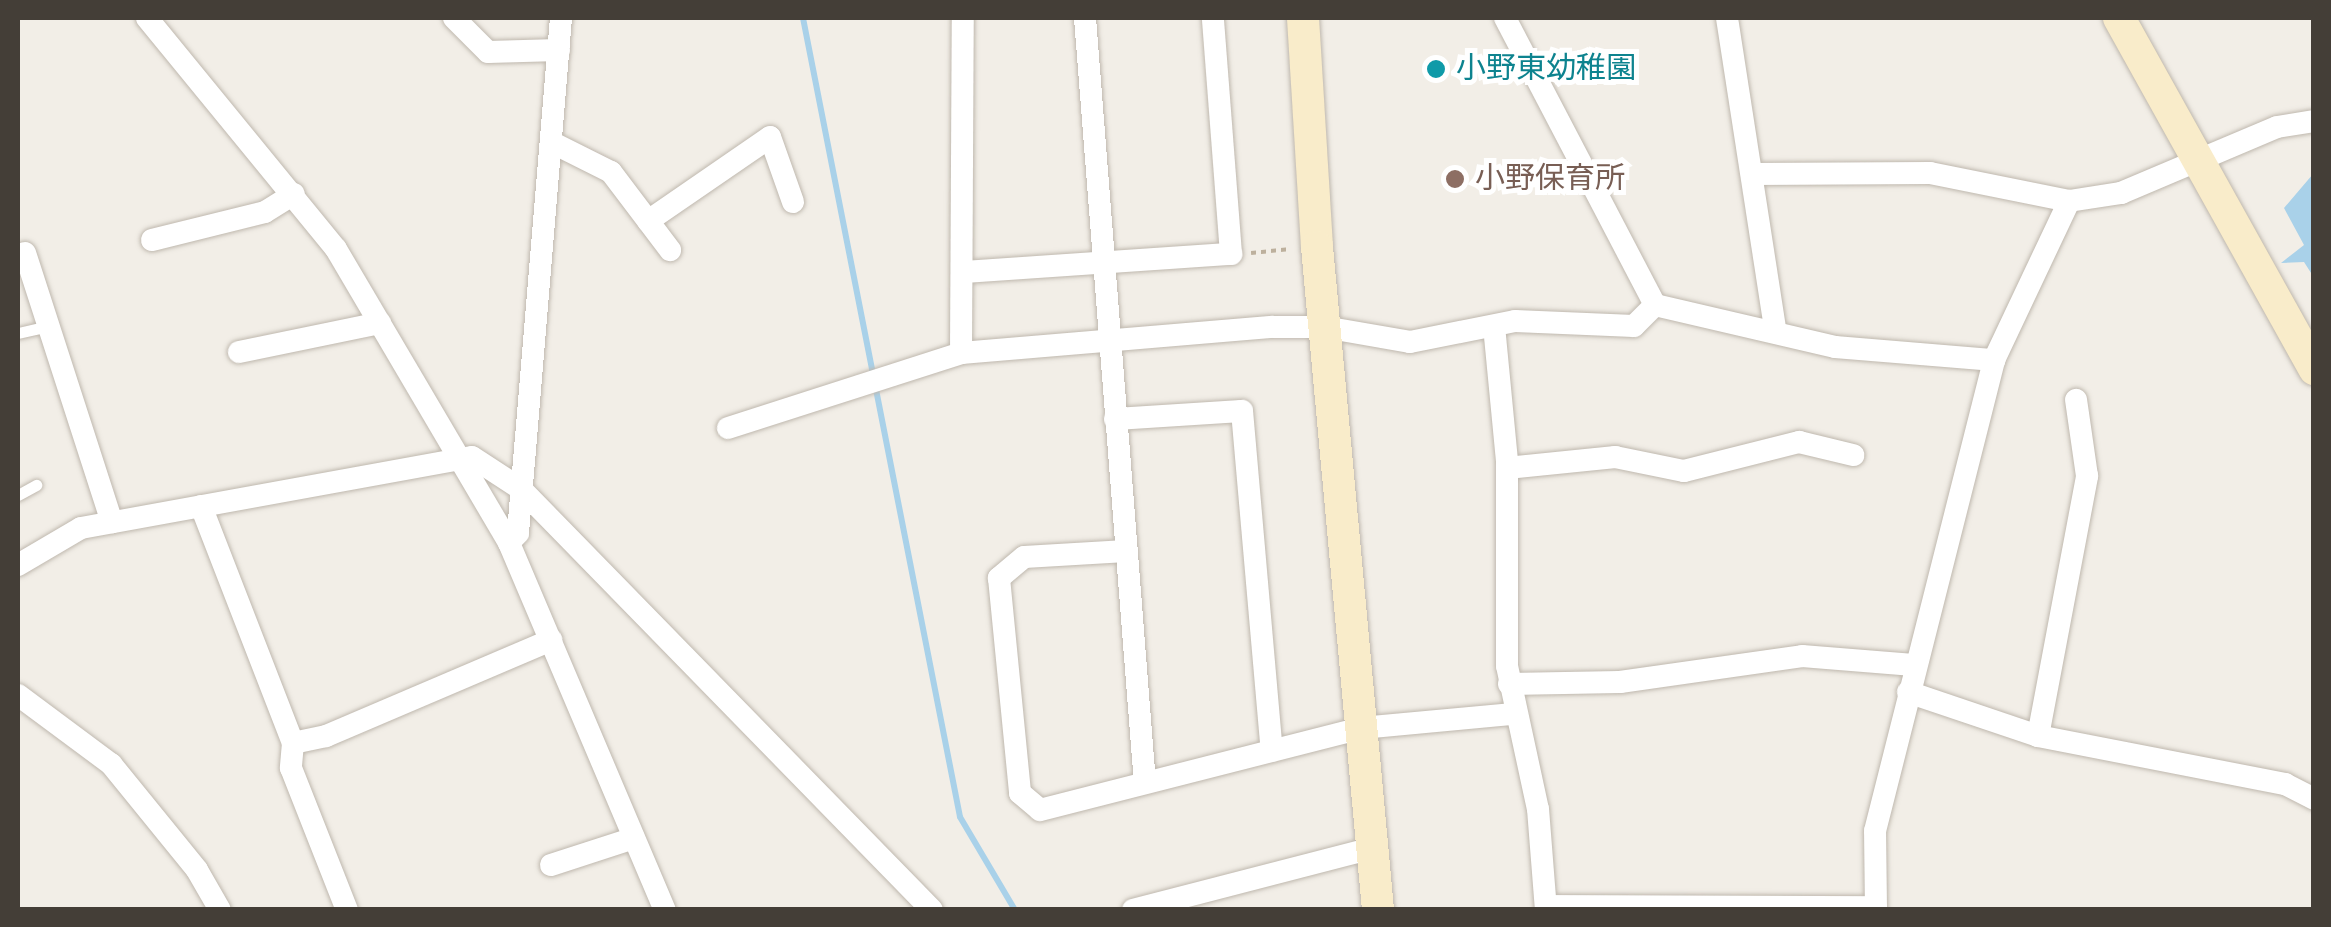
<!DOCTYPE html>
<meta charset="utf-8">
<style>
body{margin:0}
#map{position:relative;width:2331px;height:927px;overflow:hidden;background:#f2eee7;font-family:"Sofia Sans Condensed","Noto Sans JP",sans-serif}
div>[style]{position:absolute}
.water>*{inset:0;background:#a9d1e9}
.stream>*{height:6px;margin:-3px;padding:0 3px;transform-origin:3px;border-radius:3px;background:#a9d1e9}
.path>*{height:4px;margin-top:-2px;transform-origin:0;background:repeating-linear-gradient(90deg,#bdb09d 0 5px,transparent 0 10px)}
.roads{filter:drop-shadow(0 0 2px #bfb8ae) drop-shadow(0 0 2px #bfb8ae)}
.lane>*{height:11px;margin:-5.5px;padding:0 5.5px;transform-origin:5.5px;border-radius:5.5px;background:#fff}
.street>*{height:22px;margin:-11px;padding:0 11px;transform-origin:11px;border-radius:11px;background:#fff}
.secondary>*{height:32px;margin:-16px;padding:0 16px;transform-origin:16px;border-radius:16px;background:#f9ecca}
.dots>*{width:28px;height:28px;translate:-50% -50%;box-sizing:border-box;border:5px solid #fff;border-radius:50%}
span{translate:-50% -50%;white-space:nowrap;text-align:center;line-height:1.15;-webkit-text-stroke:10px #fff;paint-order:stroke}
.culture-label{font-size:30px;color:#0d838f}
.left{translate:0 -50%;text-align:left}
.education-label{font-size:30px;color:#785e54}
.frame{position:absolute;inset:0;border:20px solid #443e37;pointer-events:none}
</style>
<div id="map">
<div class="water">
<div style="clip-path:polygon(2313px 174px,2313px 276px,2304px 262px,2281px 263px,2304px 245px,2284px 208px)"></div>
</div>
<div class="stream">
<div style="left:803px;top:18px;width:814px;rotate:78.88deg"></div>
<div style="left:960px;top:817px;width:108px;rotate:59.4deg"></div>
</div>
<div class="path">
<div style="left:1251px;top:253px;width:40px;rotate:-5.7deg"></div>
</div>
<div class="roads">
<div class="lane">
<div style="left:18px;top:333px;width:32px;rotate:-13deg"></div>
<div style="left:18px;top:495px;width:21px;rotate:-29deg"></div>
</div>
<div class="street">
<div style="left:147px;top:18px;width:298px;rotate:50.7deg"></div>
<div style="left:336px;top:249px;width:341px;rotate:59.5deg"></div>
<div style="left:509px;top:543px;width:399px;rotate:67deg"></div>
<div style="left:454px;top:18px;width:48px;rotate:45deg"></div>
<div style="left:488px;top:52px;width:71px;rotate:-1.6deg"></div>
<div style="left:1085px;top:18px;width:767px;rotate:85.52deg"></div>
<div style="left:1505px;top:18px;width:324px;rotate:62.4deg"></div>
<div style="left:1655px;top:305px;width:185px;rotate:13.1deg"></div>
<div style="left:1835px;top:347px;width:160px;rotate:4.7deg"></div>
<div style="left:1727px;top:18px;width:314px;rotate:81.2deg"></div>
<div style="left:551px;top:142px;width:67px;rotate:26.6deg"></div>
<div style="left:611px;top:172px;width:98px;rotate:52.9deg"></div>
<div style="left:1752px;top:174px;width:178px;rotate:-0.3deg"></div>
<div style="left:1930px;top:173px;width:142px;rotate:11.4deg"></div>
<div style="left:648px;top:221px;width:148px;rotate:-34.5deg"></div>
<div style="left:770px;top:137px;width:69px;rotate:70.5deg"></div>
<div style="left:152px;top:240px;width:116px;rotate:-13.9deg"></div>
<div style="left:265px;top:212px;width:34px;rotate:-32deg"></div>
<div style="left:25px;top:253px;width:283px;rotate:72.1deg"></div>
<div style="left:964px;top:272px;width:268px;rotate:-3.9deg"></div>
<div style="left:1231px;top:254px;width:237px;rotate:-94.4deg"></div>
<div style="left:1494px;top:326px;width:137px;rotate:84.5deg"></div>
<div style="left:1507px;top:462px;width:204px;rotate:90deg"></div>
<div style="left:1507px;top:666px;width:146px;rotate:77.8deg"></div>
<div style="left:1538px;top:809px;width:101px;rotate:85.5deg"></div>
<div style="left:239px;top:352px;width:144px;rotate:-11.6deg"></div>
<div style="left:961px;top:353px;width:335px;rotate:-89.7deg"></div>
<div style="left:1115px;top:419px;width:127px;rotate:-3.6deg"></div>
<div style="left:1242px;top:411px;width:341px;rotate:85deg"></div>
<div style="left:728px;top:428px;width:245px;rotate:-17.8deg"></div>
<div style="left:961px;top:353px;width:313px;rotate:-4.8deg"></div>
<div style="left:1273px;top:327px;width:51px"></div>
<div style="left:1324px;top:327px;width:87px;rotate:9.9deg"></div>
<div style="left:1410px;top:342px;width:107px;rotate:-11.3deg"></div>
<div style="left:1515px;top:321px;width:119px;rotate:2.4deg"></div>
<div style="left:1634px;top:326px;width:30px;rotate:-45deg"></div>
<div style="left:1507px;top:468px;width:109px;rotate:-5.8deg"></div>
<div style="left:1615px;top:457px;width:70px;rotate:11.5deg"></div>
<div style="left:1684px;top:471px;width:119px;rotate:-14.2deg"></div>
<div style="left:1799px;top:442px;width:56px;rotate:13.5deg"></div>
<div style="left:201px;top:506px;width:254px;rotate:68.8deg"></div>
<div style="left:293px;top:743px;width:25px;rotate:95deg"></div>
<div style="left:291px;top:768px;width:153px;rotate:68.5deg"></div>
<div style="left:509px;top:543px;width:13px;rotate:-48deg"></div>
<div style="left:518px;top:533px;width:517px;rotate:-85.23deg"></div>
<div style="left:1126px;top:551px;width:102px;rotate:176.6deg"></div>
<div style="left:1024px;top:557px;width:33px;rotate:140deg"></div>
<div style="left:999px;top:578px;width:216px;rotate:84.4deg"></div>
<div style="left:1020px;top:793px;width:26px;rotate:40deg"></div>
<div style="left:1040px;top:810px;width:331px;rotate:-14.3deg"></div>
<div style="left:1361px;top:728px;width:153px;rotate:-5.3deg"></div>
<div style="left:18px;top:565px;width:73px;rotate:-30.4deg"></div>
<div style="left:81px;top:528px;width:397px;rotate:-10.3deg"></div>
<div style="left:472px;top:457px;width:59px;rotate:33.1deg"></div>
<div style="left:521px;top:489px;width:588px;rotate:45.69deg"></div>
<div style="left:1509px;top:684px;width:111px;rotate:-1deg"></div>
<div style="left:1620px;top:682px;width:184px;rotate:-8.1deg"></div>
<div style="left:1802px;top:656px;width:112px;rotate:4.6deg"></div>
<div style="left:1908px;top:692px;width:137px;rotate:18.7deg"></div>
<div style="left:2038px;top:736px;width:252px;rotate:11deg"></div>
<div style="left:2285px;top:784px;width:33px;rotate:27deg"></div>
<div style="left:18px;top:695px;width:116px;rotate:36.6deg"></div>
<div style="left:111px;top:764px;width:136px;rotate:50.9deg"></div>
<div style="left:197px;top:870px;width:46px;rotate:60.1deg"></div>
<div style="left:2038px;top:736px;width:265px;rotate:-79.3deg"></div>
<div style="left:2087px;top:476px;width:77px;rotate:-98.2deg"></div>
<div style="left:293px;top:743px;width:34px;rotate:-12deg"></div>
<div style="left:326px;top:736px;width:245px;rotate:-23.1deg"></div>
<div style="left:551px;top:865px;width:87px;rotate:-18deg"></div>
<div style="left:1546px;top:906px;width:330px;rotate:0.2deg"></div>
<div style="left:1133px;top:910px;width:247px;rotate:-14.5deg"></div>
<div style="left:1876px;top:910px;width:79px;rotate:-90.7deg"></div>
<div style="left:1875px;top:831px;width:486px;rotate:-75.8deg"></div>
<div style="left:1994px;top:360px;width:176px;rotate:-64.7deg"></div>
<div style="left:2069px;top:201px;width:53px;rotate:-8.7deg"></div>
<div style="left:2121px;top:193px;width:169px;rotate:-22.9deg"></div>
<div style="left:2277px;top:127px;width:37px;rotate:-9deg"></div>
</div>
<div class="secondary">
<div style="left:1303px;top:18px;width:229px;rotate:86.5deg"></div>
<div style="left:1317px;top:247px;width:666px;rotate:84.74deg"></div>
<div style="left:2119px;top:18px;width:402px;rotate:60.9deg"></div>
</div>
</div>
<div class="dots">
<div style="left:1436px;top:69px;background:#0f9aa8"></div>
<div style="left:1455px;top:179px;background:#8d6e63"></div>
</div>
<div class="culture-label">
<span class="left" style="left:1456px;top:69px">小野東幼稚園</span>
</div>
<div class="education-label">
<span class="left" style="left:1475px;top:179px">小野保育所</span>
</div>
<div class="frame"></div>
</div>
